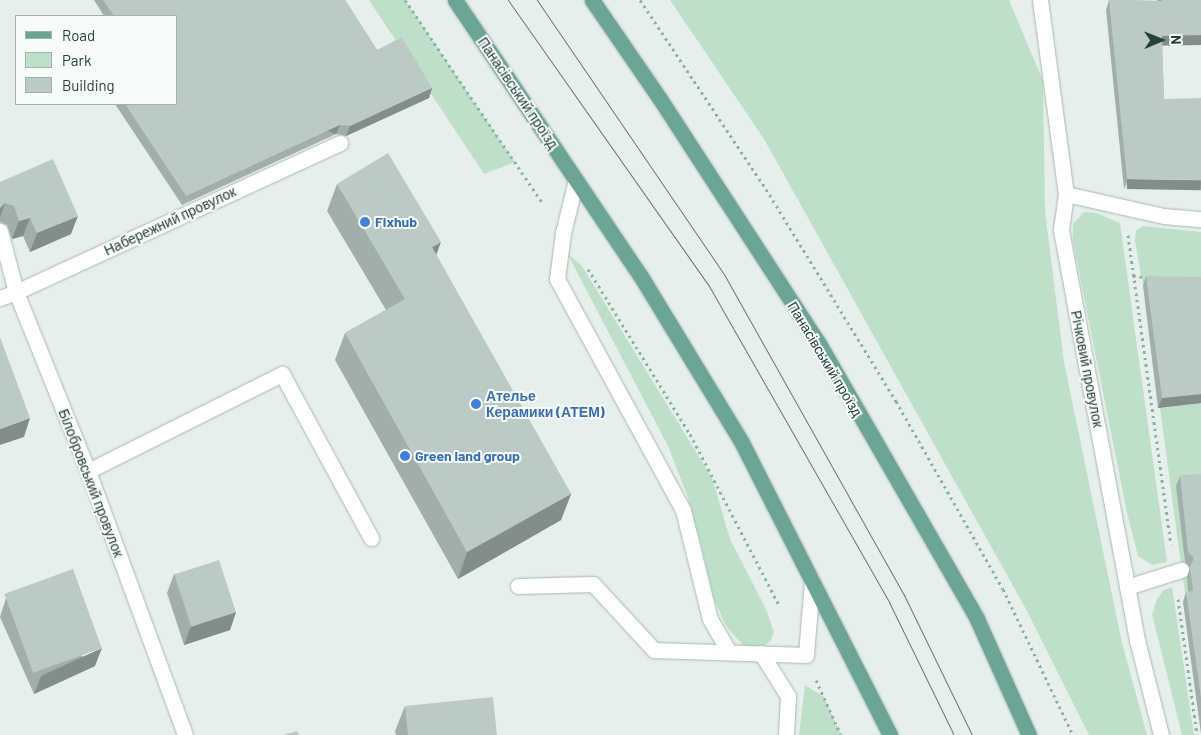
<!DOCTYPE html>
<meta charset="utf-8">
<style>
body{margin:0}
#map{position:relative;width:1201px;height:735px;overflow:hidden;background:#e6efeb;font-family:Barlow,sans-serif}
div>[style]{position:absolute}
.green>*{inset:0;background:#bfe0c8}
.path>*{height:3px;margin-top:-1.5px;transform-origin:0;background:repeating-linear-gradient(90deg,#86b3a5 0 2.5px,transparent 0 6.5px)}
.roads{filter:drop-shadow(0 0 1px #a8b8b2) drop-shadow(0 0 1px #a8b8b2)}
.minor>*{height:15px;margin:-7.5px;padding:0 7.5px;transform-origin:7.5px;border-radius:7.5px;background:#fff}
.major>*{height:15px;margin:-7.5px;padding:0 7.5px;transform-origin:7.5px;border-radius:7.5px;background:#6aa596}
.tram>*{height:1px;margin:-0.5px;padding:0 0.5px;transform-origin:0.5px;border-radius:0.5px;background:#5f7d75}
.wall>*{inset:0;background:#a1aea9}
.shaded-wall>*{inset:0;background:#838d89;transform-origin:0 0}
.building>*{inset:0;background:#bbcac4;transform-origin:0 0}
.dots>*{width:14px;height:14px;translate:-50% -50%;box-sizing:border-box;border:2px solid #f7fbf9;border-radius:50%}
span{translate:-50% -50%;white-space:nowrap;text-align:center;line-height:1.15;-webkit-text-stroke:4px #f7fbf9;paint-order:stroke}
.street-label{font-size:14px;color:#24423a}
.shop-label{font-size:14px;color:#366cbe;font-weight:700}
.left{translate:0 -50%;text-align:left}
.legend{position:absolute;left:15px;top:15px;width:162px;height:90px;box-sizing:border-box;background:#f7fbf9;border:1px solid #a3b1ad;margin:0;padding:6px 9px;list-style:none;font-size:15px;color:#24423a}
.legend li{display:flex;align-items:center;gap:10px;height:25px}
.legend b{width:25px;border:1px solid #a3b1ad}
.north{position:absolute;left:1136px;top:15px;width:50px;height:50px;-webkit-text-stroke:4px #f7fbf9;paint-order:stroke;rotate:89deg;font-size:14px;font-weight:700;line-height:20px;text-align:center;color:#24423a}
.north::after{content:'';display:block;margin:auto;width:18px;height:22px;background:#24423a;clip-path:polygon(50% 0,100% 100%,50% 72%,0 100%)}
</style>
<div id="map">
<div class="green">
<div style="clip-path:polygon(369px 0,405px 0,515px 162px,484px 174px)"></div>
<div style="clip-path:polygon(670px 0,1009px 0,1043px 81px,1045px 211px,1064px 362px,1122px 643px,1147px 735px,1089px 735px,1027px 611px,764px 139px)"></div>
<div style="clip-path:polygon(1084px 212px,1096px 213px,1120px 223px,1167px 562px,1152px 565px,1138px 556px,1127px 513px,1073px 241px,1073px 224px)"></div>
<div style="clip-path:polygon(1143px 226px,1201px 232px,1201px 287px,1143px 286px,1135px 241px,1136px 230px)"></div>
<div style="clip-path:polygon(567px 253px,582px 266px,712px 478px,730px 539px,766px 609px,774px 632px,770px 642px,759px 648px,743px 645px,726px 626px,714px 599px,701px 544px,687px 495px,668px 446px)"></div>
<div style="clip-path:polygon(1201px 403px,1201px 599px,1186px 601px,1160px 408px)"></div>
<div style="clip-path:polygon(1172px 587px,1194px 735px,1182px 735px,1152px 614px,1157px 599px,1164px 590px)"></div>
<div style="clip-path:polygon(805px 685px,824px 697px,841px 735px,799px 735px)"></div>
</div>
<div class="path">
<div style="left:405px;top:0;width:244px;rotate:55.9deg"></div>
<div style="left:640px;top:0;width:227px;rotate:56.3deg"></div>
<div style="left:766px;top:189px;width:249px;rotate:58.5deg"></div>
<div style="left:896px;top:401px;width:216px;rotate:60.4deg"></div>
<div style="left:1003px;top:589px;width:162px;rotate:64.4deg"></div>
<div style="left:1128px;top:235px;width:312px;rotate:82.1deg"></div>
<div style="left:588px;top:269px;width:194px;rotate:58.3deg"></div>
<div style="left:690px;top:434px;width:195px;rotate:62.5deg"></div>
<div style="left:1133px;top:276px;width:15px;rotate:4deg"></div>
<div style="left:1178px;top:599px;width:137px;rotate:82deg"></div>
<div style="left:816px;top:680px;width:60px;rotate:65.6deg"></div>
</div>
<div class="roads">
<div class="minor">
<div style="left:1040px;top:0;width:196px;rotate:82.4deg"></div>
<div style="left:1066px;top:194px;width:36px;rotate:98deg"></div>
<div style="left:1061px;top:230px;width:417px;rotate:79.5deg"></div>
<div style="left:1137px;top:640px;width:98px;rotate:75.8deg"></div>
<div style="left:576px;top:180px;width:55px;rotate:103.8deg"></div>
<div style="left:563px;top:233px;width:46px;rotate:97.4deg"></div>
<div style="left:557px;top:279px;width:263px;rotate:61.4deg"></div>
<div style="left:683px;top:510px;width:112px;rotate:76.1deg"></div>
<div style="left:710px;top:619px;width:38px;rotate:60deg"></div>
<div style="left:1066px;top:194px;width:100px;rotate:12.7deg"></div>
<div style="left:1164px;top:216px;width:37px;rotate:5deg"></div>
<div style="left:0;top:231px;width:63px;rotate:75.3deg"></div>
<div style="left:16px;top:292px;width:193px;rotate:68.1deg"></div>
<div style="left:88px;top:471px;width:281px;rotate:69.8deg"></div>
<div style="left:0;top:298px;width:17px;rotate:-21deg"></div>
<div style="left:16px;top:292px;width:357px;rotate:-24.7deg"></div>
<div style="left:88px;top:471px;width:217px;rotate:-26.6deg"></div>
<div style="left:282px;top:374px;width:187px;rotate:61.5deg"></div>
<div style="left:518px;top:586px;width:75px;rotate:-1.5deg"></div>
<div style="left:593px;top:584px;width:90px;rotate:47.3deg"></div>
<div style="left:654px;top:650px;width:152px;rotate:1.9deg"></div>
<div style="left:806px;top:655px;width:75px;rotate:-85.4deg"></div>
<div style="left:1127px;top:587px;width:57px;rotate:-17.5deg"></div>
<div style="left:761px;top:653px;width:51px;rotate:57.9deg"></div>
<div style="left:788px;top:696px;width:39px;rotate:93deg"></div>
</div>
<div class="major">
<div style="left:455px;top:0;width:331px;rotate:56.1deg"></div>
<div style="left:640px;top:275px;width:194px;rotate:58.7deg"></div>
<div style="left:741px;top:441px;width:330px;rotate:63.1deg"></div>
<div style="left:592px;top:0;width:120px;rotate:55.5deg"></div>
<div style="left:660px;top:99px;width:290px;rotate:57deg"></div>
<div style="left:818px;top:342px;width:319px;rotate:60.1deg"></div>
<div style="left:977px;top:619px;width:127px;rotate:65.9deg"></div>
</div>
</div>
<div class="tram">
<div style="left:508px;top:0;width:350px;rotate:54.9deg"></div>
<div style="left:709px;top:286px;width:364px;rotate:60.3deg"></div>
<div style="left:889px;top:602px;width:148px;rotate:64deg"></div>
<div style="left:537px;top:0;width:334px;rotate:55.7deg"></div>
<div style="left:725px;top:276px;width:366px;rotate:60.7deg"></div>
<div style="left:904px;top:595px;width:156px;rotate:64.1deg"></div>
</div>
<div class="wall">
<div style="clip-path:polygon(94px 0,345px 0,377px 50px,432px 88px,429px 98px,346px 136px,336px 134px,182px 205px,115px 104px,176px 104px,176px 16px,104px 16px)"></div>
<div style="clip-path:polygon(1109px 0,1157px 1px,1157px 0,1201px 0,1201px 45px,1162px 46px,1164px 99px,1124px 189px,1106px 10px)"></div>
<div style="clip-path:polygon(0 182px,71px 234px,30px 252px,23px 236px,12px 239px,7px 225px,0 222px)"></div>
<div style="clip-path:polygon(337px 184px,436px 255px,571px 494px,561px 520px,458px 579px,335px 360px,345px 333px,386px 310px,327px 211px)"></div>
<div style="clip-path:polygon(1146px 276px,1201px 403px,1158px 408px,1143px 286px)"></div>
<div style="clip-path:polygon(1201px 474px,1201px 734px,1183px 602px,1186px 592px,1188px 592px,1187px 577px,1190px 568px,1185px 562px,1176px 486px,1180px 476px)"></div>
<div style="clip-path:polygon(174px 574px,236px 612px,230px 630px,184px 645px,167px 593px)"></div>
<div style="clip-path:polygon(6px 598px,95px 666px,34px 694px,0 617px)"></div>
<div style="clip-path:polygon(405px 706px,497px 735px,396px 735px,395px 731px)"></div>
</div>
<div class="shaded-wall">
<div style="left:1201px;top:35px;width:10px;height:39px;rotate:90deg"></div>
<div style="clip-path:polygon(432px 88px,429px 98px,346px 136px,350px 126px)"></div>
<div style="left:340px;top:125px;width:10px;height:170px;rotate:114deg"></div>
<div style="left:1127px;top:179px;width:74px;height:10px;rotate:1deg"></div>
<div style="clip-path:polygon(5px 203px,0 217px,0 208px)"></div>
<div style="clip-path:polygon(78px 216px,71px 234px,30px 252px,37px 233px)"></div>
<div style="clip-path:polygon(30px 218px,23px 236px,12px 239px,19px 221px)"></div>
<div style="clip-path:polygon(441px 242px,431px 269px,432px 247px)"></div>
<div style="clip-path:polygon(1201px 394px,1201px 403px,1158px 408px,1162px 398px)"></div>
<div style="clip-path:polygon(30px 418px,24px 437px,0 445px,0 429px)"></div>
<div style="clip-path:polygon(571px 494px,561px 520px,458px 579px,467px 552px)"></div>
<div style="clip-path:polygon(236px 612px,230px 630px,184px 645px,191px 626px)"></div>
<div style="clip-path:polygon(102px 648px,95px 666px,34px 694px,41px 676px)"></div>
</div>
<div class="building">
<div style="clip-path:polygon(103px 0,345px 0,377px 50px,402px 37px,432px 88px,350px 126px,340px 125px,186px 196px,125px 104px,176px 104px,176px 16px,114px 16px)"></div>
<div style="clip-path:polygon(1109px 0,1162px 1px,1162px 0,1201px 0,1201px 35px,1162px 36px,1164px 99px,1201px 98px,1201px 180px,1127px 179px)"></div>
<div style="clip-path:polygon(388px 153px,441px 242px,432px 247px,571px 494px,467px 552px,345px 333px,405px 299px,337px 184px)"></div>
<div style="clip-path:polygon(53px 159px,78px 216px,37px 233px,30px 218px,19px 221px,14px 206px,5px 203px,0 208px,0 182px)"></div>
<div style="clip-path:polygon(1146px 276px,1201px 277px,1201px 394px,1162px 398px)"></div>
<div style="clip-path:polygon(0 337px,30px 418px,0 429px)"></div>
<div style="clip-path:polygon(1201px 474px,1201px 698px,1186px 592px,1193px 591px,1190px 567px,1194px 558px,1188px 552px,1180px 476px)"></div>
<div style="left:219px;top:560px;width:55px;height:47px;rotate:72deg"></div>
<div style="left:73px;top:569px;width:84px;height:73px;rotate:70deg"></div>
<div style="clip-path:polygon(493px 697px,497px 735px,408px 735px,405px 706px)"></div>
<div style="clip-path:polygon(297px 731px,299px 735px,283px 735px)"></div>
</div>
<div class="dots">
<div style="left:365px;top:222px;background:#3f7fe0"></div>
<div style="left:476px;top:404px;background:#3f7fe0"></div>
<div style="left:405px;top:456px;background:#3f7fe0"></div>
</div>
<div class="street-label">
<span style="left:518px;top:93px;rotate:56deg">Панасівський проїзд</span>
<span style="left:170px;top:221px;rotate:-25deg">Набережний провулок</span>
<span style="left:825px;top:359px;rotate:59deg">Панасівський проїзд</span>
<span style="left:1087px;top:369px;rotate:79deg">Річковий провулок</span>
<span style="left:91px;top:483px;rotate:69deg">Білобровський провулок</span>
</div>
<div class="shop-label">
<span class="left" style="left:375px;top:222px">Fixhub</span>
<span class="left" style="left:486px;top:404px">Ателье<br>Керамики (АТЕМ)</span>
<span class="left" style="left:415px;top:456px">Green land group</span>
</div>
<ul class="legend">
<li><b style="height:6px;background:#6aa596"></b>Road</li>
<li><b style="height:14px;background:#bfe0c8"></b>Park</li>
<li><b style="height:14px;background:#bbcac4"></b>Building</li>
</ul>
<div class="north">N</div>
</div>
